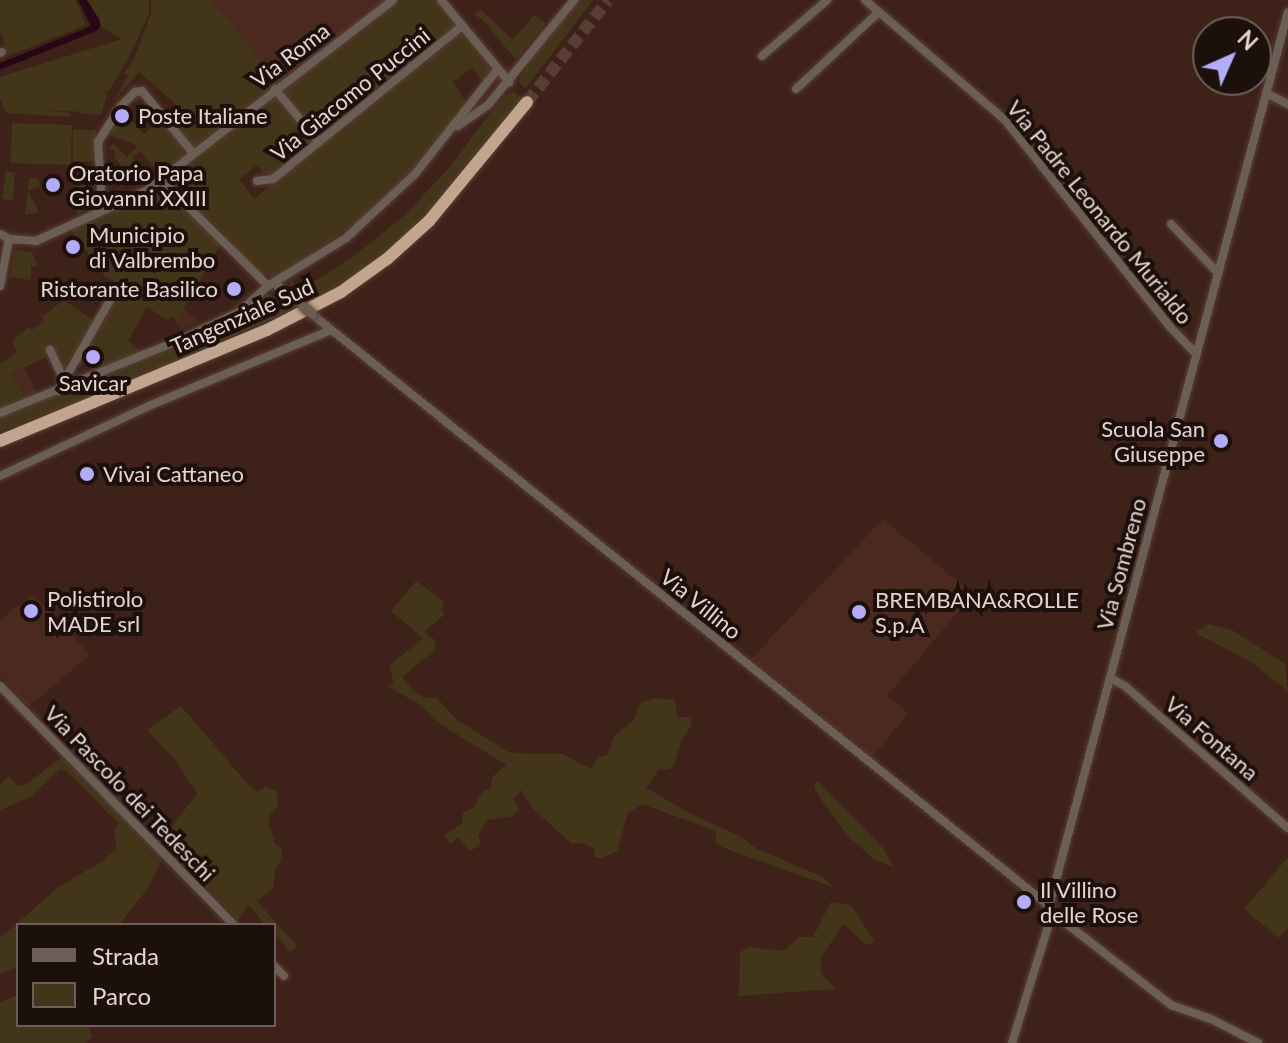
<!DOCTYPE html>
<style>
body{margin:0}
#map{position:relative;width:1288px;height:1043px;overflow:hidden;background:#3e2219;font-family:Lato,sans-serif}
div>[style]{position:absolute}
.built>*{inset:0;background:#4c291f;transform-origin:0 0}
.green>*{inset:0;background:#43351a;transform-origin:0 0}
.water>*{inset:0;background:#270716}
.highway-tunnel>*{height:12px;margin-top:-6px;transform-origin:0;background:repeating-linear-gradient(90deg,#573d34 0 12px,transparent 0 18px)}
.roads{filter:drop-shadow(0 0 2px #593e36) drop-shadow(0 0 2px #593e36)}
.minor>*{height:8px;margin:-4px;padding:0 4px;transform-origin:4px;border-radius:4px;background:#6a5e55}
.highway>*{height:12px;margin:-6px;padding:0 6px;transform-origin:6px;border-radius:6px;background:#c1a58e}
.bridges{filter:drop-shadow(0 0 2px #593e36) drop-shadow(0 0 2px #593e36)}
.minor-bridge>*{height:8px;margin:-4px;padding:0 4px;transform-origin:4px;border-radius:4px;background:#6a5e55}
.dots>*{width:22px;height:22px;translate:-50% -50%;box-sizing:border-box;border:4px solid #1c100c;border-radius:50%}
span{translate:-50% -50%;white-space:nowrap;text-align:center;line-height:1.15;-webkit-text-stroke:8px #1c100c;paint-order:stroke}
.street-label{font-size:22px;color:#e6d3cd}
.poi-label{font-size:22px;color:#e6d3cd}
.left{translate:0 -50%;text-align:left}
.right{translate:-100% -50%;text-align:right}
.legend{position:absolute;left:16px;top:923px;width:260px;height:104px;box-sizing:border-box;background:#1c100c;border:2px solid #6d5e59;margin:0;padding:10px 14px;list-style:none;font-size:24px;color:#e6d3cd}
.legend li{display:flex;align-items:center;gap:16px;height:40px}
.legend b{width:40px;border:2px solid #6d5e59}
.north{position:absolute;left:1192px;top:16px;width:80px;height:80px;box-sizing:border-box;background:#1c100c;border:2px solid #6d5e59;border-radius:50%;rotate:45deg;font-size:22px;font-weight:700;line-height:32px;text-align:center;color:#e6d3cd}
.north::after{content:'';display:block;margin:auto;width:28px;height:36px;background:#b4acf9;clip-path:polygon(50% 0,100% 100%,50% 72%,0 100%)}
</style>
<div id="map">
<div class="built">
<div style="clip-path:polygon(212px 0,388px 0,282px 80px,269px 65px,266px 67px)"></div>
<div style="clip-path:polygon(183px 309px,199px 320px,182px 330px,176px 322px)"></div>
<div style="left:24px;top:367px;width:28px;height:13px;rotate:64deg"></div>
<div style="clip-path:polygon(883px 519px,973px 594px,887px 696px,908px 713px,873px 757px,751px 659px)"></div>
<div style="clip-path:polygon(33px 594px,90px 654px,29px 707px,0 676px,0 620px)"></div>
</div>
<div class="green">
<div style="clip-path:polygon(0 0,75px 0,86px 25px,8px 56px,0 32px)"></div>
<div style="clip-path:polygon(84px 0,149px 0,149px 14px,129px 57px,108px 92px,102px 88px,107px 94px,101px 115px,77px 113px,84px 108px,76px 112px,33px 109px,71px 113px,69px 117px,6px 113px,0 98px,0 77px,122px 39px,98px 25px)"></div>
<div style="clip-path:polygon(151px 0,212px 0,266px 66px,269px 64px,282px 80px,193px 148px,169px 117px,179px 107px,139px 72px,113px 102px,128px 76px,124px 73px,134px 59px,151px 13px)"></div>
<div style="clip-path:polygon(398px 0,437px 0,458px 26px,366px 99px,362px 95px,338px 115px,341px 119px,274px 175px,267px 175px,257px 165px,239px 179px,254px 199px,460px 34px,466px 34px,494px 69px,483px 81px,472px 68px,453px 82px,466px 102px,437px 142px,379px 207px,280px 276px,273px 279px,264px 273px,260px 276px,222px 232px,167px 180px)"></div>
<div style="clip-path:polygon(578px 0,593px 0,525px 89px,519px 82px,528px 63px)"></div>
<div style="clip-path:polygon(481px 10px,513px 40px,534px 15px,546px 23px,516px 60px,482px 19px,474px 15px)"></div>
<div style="clip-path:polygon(512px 91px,522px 98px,469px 168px,410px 232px,357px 274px,308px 303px,292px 292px,290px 279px,300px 291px,354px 256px,405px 215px,448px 169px,501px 99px)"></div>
<div style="clip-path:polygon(121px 109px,144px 134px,160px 121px,188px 151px,161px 175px,140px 151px,132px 158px,148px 175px,143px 180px,130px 167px,125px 170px,115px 158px,115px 149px,108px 149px,113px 144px,127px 157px,138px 146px,107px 134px)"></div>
<div style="left:12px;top:123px;width:60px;height:40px;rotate:2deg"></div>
<div style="left:73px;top:130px;width:23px;height:31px"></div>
<div style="clip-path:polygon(6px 171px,15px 173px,13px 200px,2px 199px)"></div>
<div style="clip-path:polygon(29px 178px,38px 179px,41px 189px,38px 186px,28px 191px,39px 212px,25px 215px)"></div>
<div style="clip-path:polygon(86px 185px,84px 201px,96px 201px,77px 215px,76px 186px)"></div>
<div style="clip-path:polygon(161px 185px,221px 243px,176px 322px,172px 316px,168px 320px,147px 307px,128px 341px,143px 352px,94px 372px,92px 366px,103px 361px,98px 353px,91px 349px,82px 363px,78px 362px,123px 287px,104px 275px,70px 229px,128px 205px)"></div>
<div style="clip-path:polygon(15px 249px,32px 252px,38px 266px,31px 266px,31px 280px,10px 277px)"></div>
<div style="clip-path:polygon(268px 293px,298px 308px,107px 391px,0 431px,0 417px,185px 342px,243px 314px)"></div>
<div style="clip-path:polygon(64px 300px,94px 321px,75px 353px,62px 370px,52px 346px,46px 351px,48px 356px,12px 373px,24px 397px,0 408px,0 364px,17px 352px,12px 341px,29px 327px,32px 330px,44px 321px,42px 317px)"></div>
<div style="clip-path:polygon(416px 581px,445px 602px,441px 610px,445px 614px,424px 632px,435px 640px,435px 650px,402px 677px,413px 690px,424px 698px,437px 698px,456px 719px,510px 753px,563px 754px,591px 769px,598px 757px,607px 755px,614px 736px,633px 721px,640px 703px,656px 698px,675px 700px,677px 717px,691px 717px,691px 726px,681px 741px,675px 763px,669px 770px,659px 769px,646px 788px,697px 817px,738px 835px,757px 849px,821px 876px,835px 888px,724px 848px,715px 841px,717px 833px,713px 830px,642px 804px,628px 813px,617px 851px,602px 858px,595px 857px,594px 849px,584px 843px,572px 844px,532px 808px,521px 790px,513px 799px,519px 810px,513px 816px,488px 820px,478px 835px,481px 843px,474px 849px,468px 850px,459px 837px,451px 844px,444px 836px,462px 823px,463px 813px,473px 808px,483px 791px,490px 788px,493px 776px,507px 765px,443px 726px,420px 705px,389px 687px,394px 684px,389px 666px,423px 638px,391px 611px)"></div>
<div style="clip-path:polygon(1209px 624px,1232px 630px,1285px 664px,1288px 691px,1251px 662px,1198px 634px,1197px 631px)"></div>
<div style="clip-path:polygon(181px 706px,251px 788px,258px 792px,265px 786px,277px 791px,278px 806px,269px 816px,269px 824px,275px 844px,282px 849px,281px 860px,275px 870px,273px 889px,257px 901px,297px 946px,290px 952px,274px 934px,274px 925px,265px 925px,249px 905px,238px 920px,161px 840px,197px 794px,177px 762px,147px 730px)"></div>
<div style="clip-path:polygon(62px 757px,164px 855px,148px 888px,119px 925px,18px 925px,18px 967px,0 974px,0 938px,60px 886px,103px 861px,117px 848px,114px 830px,119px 824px,66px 771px,60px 769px,30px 797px,0 810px,0 784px,5px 780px,8px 777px,19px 786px,25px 785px)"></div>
<div style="clip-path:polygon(815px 782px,820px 783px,883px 848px,894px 867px,875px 860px,849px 837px,820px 798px,814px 788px)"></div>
<div style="clip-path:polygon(1288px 857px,1288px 928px,1279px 938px,1244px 909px)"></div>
<div style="clip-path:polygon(831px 902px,851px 905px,875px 942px,866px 945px,844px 924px,821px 957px,821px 973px,835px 989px,739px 996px,740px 952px,750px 947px,783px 951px,800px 937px,813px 937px)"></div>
<div style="clip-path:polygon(18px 995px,18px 1025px,89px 1025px,92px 1037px,85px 1043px,0 1043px,0 1002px)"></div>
</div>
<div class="water">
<div style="clip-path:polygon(78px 0,87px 0,99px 19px,101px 26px,96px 31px,0 70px,0 63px,91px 26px)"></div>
</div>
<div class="highway-tunnel">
<div style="left:527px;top:102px;width:130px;rotate:-51.5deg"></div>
</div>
<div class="roads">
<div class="minor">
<div style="left:441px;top:0;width:107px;rotate:50.3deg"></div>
<div style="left:865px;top:0;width:184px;rotate:40.6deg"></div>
<div style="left:1005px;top:120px;width:266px;rotate:51.4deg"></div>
<div style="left:1171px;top:328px;width:36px;rotate:46deg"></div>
<div style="left:0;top:53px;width:2px;rotate:-27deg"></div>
<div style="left:762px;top:56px;width:86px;rotate:-40.7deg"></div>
<div style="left:275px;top:89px;width:69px;rotate:50.3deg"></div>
<div style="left:796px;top:89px;width:113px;rotate:-42.9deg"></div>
<div style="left:1266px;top:93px;width:25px;rotate:27deg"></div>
<div style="left:458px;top:126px;width:37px;rotate:-35deg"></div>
<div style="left:488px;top:105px;width:136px;rotate:-50.7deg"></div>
<div style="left:161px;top:180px;width:151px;rotate:44.7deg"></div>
<div style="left:257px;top:181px;width:16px;rotate:-7deg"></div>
<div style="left:273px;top:179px;width:243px;rotate:-39deg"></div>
<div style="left:102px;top:209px;width:67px;rotate:-93.4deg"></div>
<div style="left:98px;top:142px;width:43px;rotate:-57.4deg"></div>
<div style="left:121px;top:106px;width:20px;rotate:-45deg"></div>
<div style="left:135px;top:92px;width:7px;rotate:-8deg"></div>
<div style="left:142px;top:91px;width:80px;rotate:50.6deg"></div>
<div style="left:1171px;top:224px;width:66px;rotate:46.2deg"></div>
<div style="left:0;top:234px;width:10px;rotate:29deg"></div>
<div style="left:9px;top:239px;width:27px;rotate:4deg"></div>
<div style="left:36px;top:241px;width:121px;rotate:-24.4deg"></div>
<div style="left:146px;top:191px;width:312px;rotate:-37.7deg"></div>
<div style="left:274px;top:283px;width:37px;rotate:38deg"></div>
<div style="left:0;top:286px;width:48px;rotate:-79.2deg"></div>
<div style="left:313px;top:315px;width:944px;rotate:38.76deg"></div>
<div style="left:50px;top:350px;width:33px;rotate:65deg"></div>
<div style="left:58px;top:391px;width:119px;rotate:-60.2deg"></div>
<div style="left:0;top:413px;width:189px;rotate:-22.1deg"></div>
<div style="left:175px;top:342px;width:71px;rotate:-25.1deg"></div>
<div style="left:239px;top:312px;width:39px;rotate:-42deg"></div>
<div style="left:268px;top:286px;width:92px;rotate:-31.6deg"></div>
<div style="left:346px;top:238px;width:94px;rotate:-42.8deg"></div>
<div style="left:415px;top:174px;width:134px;rotate:-51.7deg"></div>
<div style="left:0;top:476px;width:167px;rotate:-25.2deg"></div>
<div style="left:151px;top:405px;width:195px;rotate:-22.6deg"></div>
<div style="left:1110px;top:678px;width:17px;rotate:28deg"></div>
<div style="left:1125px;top:686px;width:216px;rotate:41.1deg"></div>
<div style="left:0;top:686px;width:334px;rotate:45.6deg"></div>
<div style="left:1049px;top:910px;width:155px;rotate:37.9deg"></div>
<div style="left:1171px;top:1005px;width:42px;rotate:19.3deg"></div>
<div style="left:1211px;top:1019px;width:53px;rotate:27.1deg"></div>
<div style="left:274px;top:966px;width:14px;rotate:45deg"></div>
<div style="left:1012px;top:1043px;width:121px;rotate:-72.8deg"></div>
<div style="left:1048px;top:927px;width:21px;rotate:-87deg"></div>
<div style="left:1049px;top:906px;width:925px;rotate:-75.03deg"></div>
</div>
<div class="highway">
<div style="left:0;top:441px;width:289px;rotate:-22.6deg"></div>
<div style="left:267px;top:330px;width:83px;rotate:-27.2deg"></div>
<div style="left:341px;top:292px;width:57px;rotate:-35.7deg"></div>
<div style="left:387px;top:259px;width:57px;rotate:-42.1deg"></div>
<div style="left:429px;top:221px;width:154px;rotate:-50.5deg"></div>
</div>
</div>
<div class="bridges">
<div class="minor-bridge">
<div style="left:303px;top:306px;width:13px;rotate:42deg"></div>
</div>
</div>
<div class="dots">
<div style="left:122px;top:116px;background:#b4acf9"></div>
<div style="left:53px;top:185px;background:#b4acf9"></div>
<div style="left:73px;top:247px;background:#b4acf9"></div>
<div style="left:234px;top:289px;background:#b4acf9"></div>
<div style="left:93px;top:357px;background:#b4acf9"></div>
<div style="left:1221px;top:441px;background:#b4acf9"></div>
<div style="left:87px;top:474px;background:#b4acf9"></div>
<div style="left:31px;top:611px;background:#b4acf9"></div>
<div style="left:859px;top:612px;background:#b4acf9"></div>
<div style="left:1024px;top:902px;background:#b4acf9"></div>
</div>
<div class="street-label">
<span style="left:290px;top:55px;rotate:-37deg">Via Roma</span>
<span style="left:350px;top:94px;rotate:-39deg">Via Giacomo Puccini</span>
<span style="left:1100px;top:212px;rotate:51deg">Via Padre Leonardo Murialdo</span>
<span style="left:242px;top:316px;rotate:-24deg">Tangenziale Sud</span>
<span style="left:1121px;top:564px;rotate:-75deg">Via Sombreno</span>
<span style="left:701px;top:604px;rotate:39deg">Via Villino</span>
<span style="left:1212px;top:738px;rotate:41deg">Via Fontana</span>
<span style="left:130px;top:793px;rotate:46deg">Via Pascolo dei Tedeschi</span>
</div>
<div class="poi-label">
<span class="left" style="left:138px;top:116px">Poste Italiane</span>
<span class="left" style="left:69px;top:185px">Oratorio Papa<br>Giovanni XXIII</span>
<span class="left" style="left:89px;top:247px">Municipio<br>di Valbrembo</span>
<span class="right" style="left:218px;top:289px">Ristorante Basilico</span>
<span style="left:93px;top:383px">Savicar</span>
<span class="right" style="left:1205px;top:441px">Scuola San<br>Giuseppe</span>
<span class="left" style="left:103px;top:474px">Vivai Cattaneo</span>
<span class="left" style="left:47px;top:611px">Polistirolo<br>MADE srl</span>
<span class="left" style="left:875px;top:612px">BREMBANA&amp;ROLLE<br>S.p.A</span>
<span class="left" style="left:1040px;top:902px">Il Villino<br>delle Rose</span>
</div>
<ul class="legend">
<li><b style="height:10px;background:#6a5e55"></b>Strada</li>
<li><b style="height:22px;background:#43351a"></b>Parco</li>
</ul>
<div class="north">N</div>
</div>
